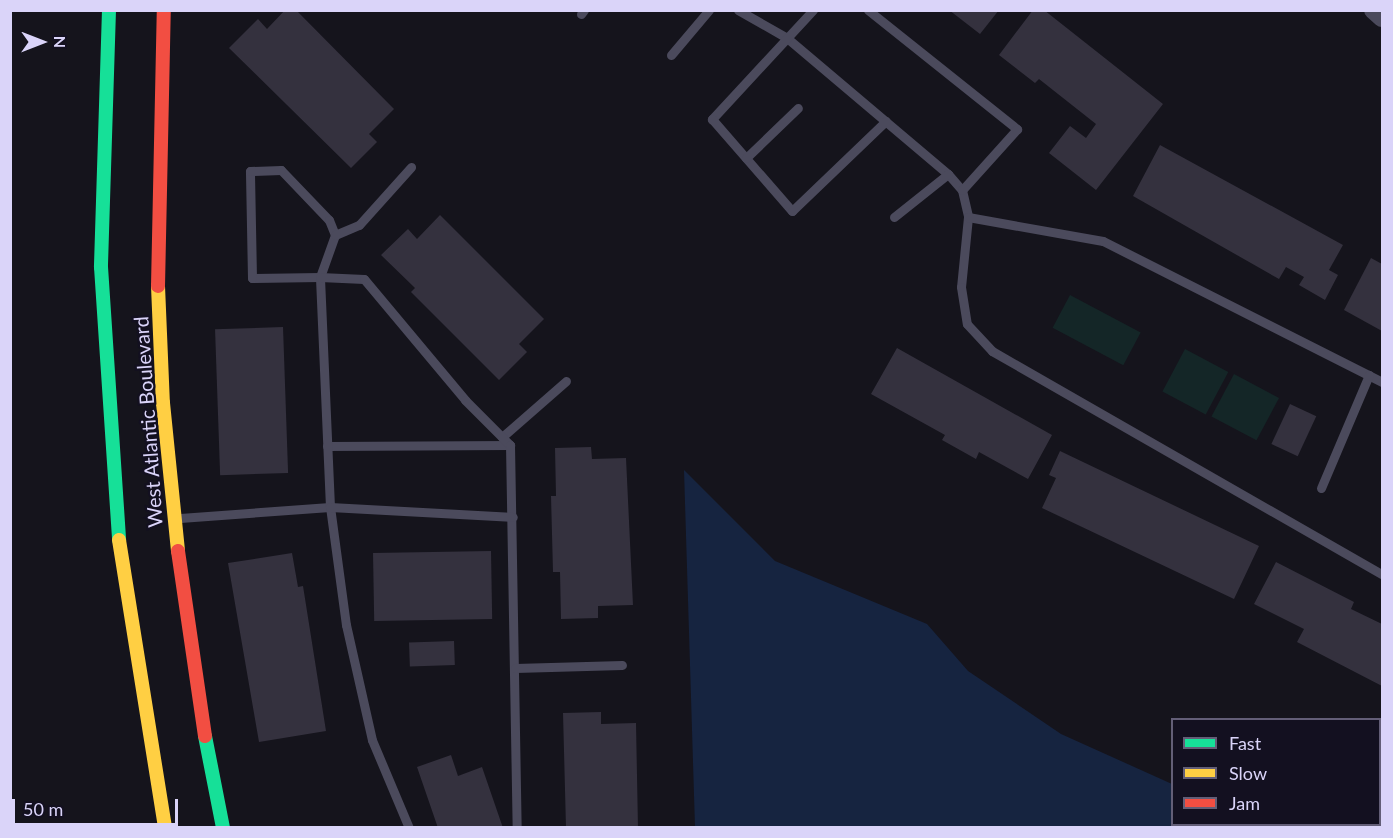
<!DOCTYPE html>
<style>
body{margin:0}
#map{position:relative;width:1393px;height:838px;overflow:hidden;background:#15141c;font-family:Lato,sans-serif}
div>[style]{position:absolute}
.green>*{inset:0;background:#142627;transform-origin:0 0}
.water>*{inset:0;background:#162440}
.building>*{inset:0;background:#34313e;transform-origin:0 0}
.lane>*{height:9px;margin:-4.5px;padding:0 4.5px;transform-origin:4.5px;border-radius:4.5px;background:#4b4a5c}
.street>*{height:18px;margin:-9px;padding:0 9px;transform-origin:9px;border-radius:9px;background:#4b4a5c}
.fast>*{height:14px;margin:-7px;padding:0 7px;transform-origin:7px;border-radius:7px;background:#16e098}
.slow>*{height:14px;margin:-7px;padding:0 7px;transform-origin:7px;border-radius:7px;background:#ffcf43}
.jam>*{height:14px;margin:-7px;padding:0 7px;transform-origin:7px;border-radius:7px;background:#f24e42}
span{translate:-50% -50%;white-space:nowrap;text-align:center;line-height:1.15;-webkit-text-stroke:4.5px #131020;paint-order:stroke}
.street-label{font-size:20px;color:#dad4f9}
.frame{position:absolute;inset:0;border:12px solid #dad4f9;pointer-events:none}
.legend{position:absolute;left:1171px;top:718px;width:210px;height:108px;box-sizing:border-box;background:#131020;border:2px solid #635e77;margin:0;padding:8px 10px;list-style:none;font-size:18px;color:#dad4f9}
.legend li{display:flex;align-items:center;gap:12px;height:30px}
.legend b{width:30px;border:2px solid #635e77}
.north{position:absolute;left:12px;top:12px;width:60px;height:60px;-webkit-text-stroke:4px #131020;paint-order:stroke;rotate:90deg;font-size:16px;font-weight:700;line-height:24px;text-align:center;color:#dad4f9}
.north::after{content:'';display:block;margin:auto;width:21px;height:27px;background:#dad4f9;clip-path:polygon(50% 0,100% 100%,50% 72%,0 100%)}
.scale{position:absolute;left:12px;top:799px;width:166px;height:27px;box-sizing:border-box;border:3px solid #dad4f9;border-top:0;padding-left:8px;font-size:18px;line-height:21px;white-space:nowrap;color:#dad4f9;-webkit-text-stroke:4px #131020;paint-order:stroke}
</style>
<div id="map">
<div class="green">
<div style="left:1070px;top:295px;width:80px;height:37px;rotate:28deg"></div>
<div style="left:1185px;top:349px;width:49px;height:48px;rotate:28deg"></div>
<div style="left:1234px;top:374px;width:51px;height:48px;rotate:28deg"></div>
</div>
<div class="water">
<div style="clip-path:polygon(684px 470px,775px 561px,927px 624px,968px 671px,1061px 734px,1172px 784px,1172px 824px,1380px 824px,1382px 774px,1382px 827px,695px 827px)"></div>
</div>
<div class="building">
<div style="clip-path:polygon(285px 10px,296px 10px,394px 109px,369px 134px,377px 142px,351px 168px,229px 48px,258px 19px,267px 29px)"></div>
<div style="clip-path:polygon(949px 10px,999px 10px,980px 34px)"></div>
<div style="clip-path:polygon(1033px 10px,1044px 10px,1163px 104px,1096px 190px,1049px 153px,1070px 126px,1086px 138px,1096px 124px,1039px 79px,1035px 83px,999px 55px)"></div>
<div style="clip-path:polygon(1160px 145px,1343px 245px,1329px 270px,1338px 275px,1325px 300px,1299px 285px,1304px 277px,1286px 267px,1279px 279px,1133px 196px)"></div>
<div style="clip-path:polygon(440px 215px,544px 319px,519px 344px,527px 352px,499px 380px,411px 292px,415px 288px,381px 255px,408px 229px,417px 239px)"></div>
<div style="clip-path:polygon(1371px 258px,1382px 264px,1382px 331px,1344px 310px)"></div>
<div style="left:283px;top:327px;width:146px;height:68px;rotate:88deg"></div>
<div style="clip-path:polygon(897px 348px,1052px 435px,1028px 479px,979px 452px,976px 459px,942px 440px,945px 435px,871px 394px)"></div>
<div style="left:1290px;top:404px;width:29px;height:44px;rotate:25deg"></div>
<div style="clip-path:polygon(591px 447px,592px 459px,626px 458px,633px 605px,598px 606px,598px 618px,561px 619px,560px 572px,553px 572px,551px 496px,556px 496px,555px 448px)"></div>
<div style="clip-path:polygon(1060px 451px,1259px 546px,1234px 599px,1042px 508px,1056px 478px,1049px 475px)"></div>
<div style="left:491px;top:551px;width:68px;height:118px;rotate:89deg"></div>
<div style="clip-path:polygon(292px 553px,298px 587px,303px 586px,326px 731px,259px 742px,228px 563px)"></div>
<div style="clip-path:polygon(1276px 562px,1354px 602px,1351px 609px,1382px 624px,1382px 686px,1297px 642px,1304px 629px,1254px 604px)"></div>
<div style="left:454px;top:641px;width:24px;height:45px;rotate:88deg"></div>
<div style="clip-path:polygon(601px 712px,601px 724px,636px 723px,638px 828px,566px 828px,563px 713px)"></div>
<div style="clip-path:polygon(451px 755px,458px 776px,482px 767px,503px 828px,438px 828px,417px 767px)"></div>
</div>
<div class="lane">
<div style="left:738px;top:10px;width:56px;rotate:29.7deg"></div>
<div style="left:787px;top:38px;width:211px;rotate:40.2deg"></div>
<div style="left:948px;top:174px;width:21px;rotate:49deg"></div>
<div style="left:962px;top:190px;width:28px;rotate:77deg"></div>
<div style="left:968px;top:217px;width:70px;rotate:95.7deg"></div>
<div style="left:961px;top:287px;width:37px;rotate:81deg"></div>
<div style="left:967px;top:324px;width:37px;rotate:47deg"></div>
<div style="left:992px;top:351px;width:449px;rotate:29.8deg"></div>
<div style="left:813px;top:10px;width:149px;rotate:132.8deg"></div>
<div style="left:712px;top:119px;width:122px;rotate:49deg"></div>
<div style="left:792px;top:211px;width:130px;rotate:-43.8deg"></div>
<div style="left:868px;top:10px;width:191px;rotate:38.6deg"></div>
<div style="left:1017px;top:129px;width:82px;rotate:132deg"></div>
<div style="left:581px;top:14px;width:5px;rotate:-53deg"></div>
<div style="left:671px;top:55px;width:59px;rotate:-49.8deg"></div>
<div style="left:746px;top:158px;width:72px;rotate:-43.9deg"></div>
<div style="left:281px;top:170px;width:69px;rotate:46.2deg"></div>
<div style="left:329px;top:220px;width:16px;rotate:68deg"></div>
<div style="left:335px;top:235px;width:45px;rotate:109.7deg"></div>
<div style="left:320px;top:277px;width:68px;rotate:179.2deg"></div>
<div style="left:252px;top:278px;width:107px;rotate:-91.1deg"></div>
<div style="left:250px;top:171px;width:31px;rotate:-2deg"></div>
<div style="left:894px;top:217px;width:69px;rotate:-38.5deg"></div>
<div style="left:968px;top:217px;width:137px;rotate:10.1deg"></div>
<div style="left:1103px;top:241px;width:313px;rotate:26.8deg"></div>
<div style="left:335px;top:235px;width:26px;rotate:-23deg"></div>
<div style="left:359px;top:225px;width:78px;rotate:-48.1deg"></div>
<div style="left:502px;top:437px;width:85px;rotate:-41.2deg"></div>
<div style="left:327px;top:446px;width:183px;rotate:-0.3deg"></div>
<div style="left:1321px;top:488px;width:123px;rotate:-67deg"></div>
<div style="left:180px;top:518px;width:150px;rotate:-4.2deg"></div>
<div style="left:330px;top:507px;width:230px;rotate:-92.5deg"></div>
<div style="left:320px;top:277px;width:44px;rotate:2.6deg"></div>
<div style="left:364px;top:279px;width:158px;rotate:50.1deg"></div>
<div style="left:465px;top:400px;width:64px;rotate:45deg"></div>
<div style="left:510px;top:445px;width:383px;rotate:89deg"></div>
<div style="left:515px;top:668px;width:107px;rotate:-1.6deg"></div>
<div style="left:409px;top:828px;width:95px;rotate:-112.8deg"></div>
<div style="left:372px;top:740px;width:118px;rotate:-102.7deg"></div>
<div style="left:346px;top:625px;width:119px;rotate:-97.7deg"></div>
<div style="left:330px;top:507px;width:183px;rotate:3.1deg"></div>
</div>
<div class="street">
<div style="left:1373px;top:10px;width:12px;rotate:42deg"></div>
</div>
<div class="fast">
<div style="left:109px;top:10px;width:257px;rotate:91.8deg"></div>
<div style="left:101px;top:267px;width:274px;rotate:86.2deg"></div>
<div style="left:205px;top:736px;width:94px;rotate:78.9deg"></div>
</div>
<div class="slow">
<div style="left:158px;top:286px;width:117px;rotate:87.6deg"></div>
<div style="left:163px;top:403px;width:149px;rotate:84.2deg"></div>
<div style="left:119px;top:540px;width:292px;rotate:80.9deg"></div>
</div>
<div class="jam">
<div style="left:158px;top:286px;width:276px;rotate:-88.8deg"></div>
<div style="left:178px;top:551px;width:187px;rotate:81.7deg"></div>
</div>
<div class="street-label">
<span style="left:148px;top:422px;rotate:-94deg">West Atlantic Boulevard</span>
</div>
<div class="frame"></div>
<ul class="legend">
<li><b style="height:8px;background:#16e098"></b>Fast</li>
<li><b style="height:8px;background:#ffcf43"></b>Slow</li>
<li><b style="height:8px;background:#f24e42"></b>Jam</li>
</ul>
<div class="north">N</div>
<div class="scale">50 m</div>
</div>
